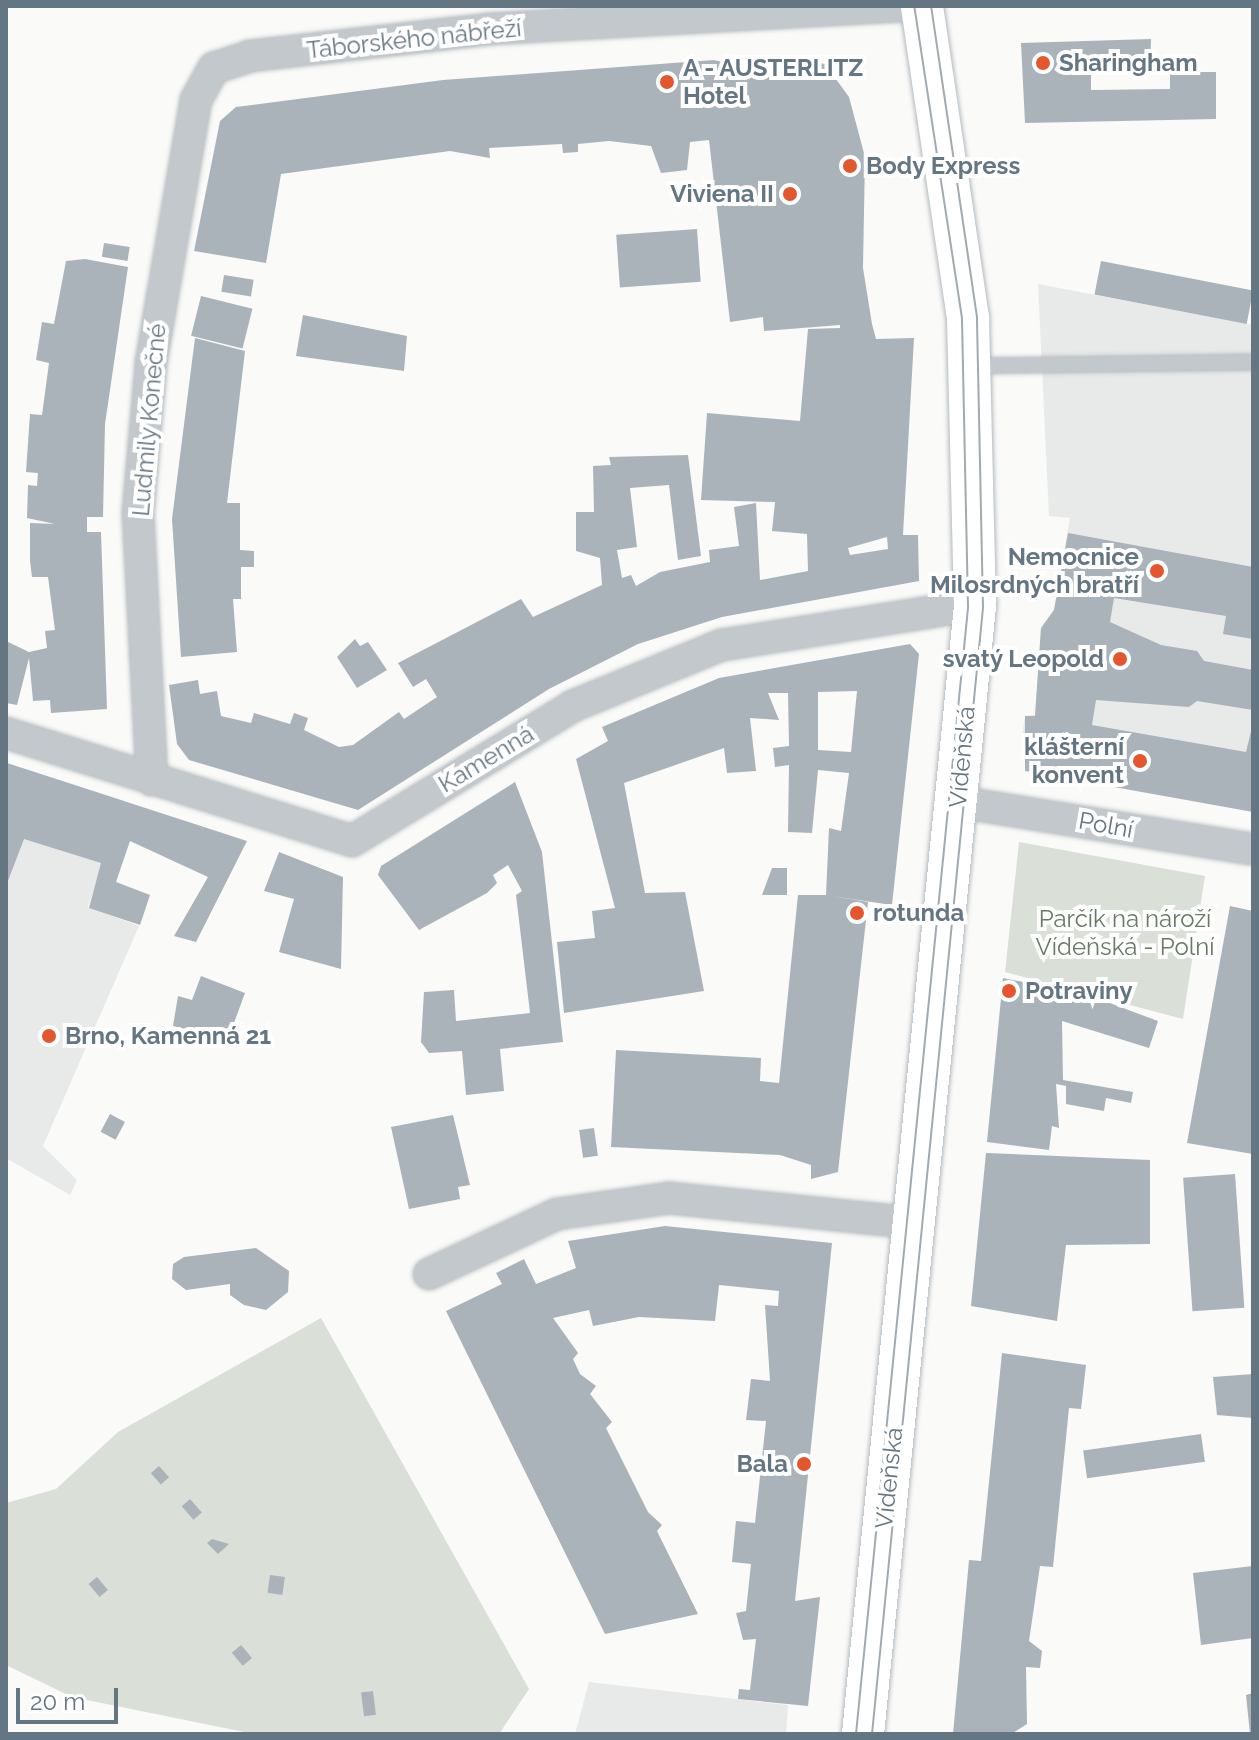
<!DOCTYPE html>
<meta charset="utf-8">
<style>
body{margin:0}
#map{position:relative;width:1259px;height:1740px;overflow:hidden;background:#fafaf8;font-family:Raleway,sans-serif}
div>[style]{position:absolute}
.built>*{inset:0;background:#e8e9e9}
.green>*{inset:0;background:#dadfd7}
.building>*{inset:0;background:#aab3b9;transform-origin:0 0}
.roads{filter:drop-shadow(0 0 2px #b3babf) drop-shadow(0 0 2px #b3babf)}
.lane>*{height:14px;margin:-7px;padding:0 7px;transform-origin:7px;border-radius:7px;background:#c3c8cc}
.street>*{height:30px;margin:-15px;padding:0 15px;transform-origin:15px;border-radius:15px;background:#c3c8cc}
.secondary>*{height:42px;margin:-21px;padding:0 21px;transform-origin:21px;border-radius:21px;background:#fff}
.tram>*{height:2px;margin:-1px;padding:0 1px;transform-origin:1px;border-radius:1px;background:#a2aab0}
.dots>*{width:22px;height:22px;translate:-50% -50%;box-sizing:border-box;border:4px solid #fff;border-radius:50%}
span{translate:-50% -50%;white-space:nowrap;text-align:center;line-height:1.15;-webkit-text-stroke:8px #fff;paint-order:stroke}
.street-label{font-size:24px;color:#657683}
.poi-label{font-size:24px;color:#657683;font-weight:700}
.left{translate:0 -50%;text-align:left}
.right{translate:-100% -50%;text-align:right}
.park-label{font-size:24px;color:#687a64}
.frame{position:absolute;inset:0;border:8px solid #657683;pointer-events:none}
.scale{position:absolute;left:16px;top:1688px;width:102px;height:36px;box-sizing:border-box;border:4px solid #657683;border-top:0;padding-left:10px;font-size:24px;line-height:28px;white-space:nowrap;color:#657683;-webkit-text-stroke:6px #fff;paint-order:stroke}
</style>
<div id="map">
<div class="built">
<div style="clip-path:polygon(1038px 284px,1253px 325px,1253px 812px,1022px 737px,1025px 716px,1035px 715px,1041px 628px,1054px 609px,1070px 518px,1049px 516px)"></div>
<div style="clip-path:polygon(6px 763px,124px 801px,88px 907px,139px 926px,43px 1146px,77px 1180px,70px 1195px,6px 1158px)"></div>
<div style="clip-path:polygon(589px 1682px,788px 1705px,786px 1734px,575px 1734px)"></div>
</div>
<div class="green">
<div style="clip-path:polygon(1019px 842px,1205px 876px,1183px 1019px,1005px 972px)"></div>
<div style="clip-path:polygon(321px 1318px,529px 1689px,499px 1734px,254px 1734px,72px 1697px,6px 1665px,6px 1503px,56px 1489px,118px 1432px)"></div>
</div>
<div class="building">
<div style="clip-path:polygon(1151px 39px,1150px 69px,1091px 70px,1091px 90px,1170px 89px,1170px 72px,1216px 72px,1216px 119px,1025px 123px,1021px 43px)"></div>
<div style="clip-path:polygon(evenodd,788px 57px,825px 64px,849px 97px,865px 157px,863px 268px,872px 324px,876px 339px,914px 338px,903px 535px,918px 535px,919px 581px,722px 617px,638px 644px,549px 689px,358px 810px,189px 760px,177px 744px,169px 685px,198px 680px,200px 694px,217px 691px,221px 716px,251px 723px,254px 713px,290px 724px,294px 713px,308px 718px,304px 730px,339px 747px,353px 745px,399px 712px,404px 719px,437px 697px,426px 679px,413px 687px,398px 663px,521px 599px,533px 617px,602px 585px,600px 558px,576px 551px,576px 512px,594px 512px,593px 466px,611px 465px,609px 457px,688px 455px,701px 556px,678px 560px,669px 485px,630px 488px,637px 547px,617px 550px,622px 578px,631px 575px,636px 586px,660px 572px,710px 562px,709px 550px,739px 546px,734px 507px,756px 503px,760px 580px,808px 571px,807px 534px,772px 531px,775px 502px,701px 500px,707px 413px,800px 421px,808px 329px,840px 328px,840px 325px,764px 331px,763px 317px,730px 322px,709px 140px,690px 142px,687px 170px,661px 173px,651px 146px,609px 141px,578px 144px,578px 152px,563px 153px,562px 144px,489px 148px,490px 158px,450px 151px,281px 174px,266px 263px,194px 251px,220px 121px,236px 107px,443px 80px,714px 60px,748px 68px,788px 57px,887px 537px,888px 549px,850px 555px,848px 548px,887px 537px)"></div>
<div style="left:697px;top:229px;width:53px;height:81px;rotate:86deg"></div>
<div style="left:104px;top:243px;width:26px;height:14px;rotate:9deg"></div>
<div style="clip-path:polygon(85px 259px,128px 267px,105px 424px,103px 517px,87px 517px,87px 532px,101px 532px,107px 709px,51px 713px,50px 700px,33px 701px,29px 658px,17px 705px,6px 703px,6px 641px,29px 652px,47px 648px,45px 631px,55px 630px,48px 577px,32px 577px,30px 561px,30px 523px,55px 524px,27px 518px,28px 485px,37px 486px,38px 473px,26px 472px,30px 414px,42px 415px,49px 363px,36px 360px,42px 322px,54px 324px,66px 261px)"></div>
<div style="left:1101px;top:261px;width:155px;height:34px;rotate:11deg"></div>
<div style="left:224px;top:275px;width:30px;height:17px;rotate:9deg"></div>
<div style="left:201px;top:296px;width:53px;height:41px;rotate:14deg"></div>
<div style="clip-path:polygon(303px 315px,407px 336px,404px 371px,296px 356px)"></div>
<div style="clip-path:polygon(195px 338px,245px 351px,227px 503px,240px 503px,240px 550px,254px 551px,254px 567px,241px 567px,241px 599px,233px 599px,237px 652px,181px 657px,172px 519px)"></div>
<div style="clip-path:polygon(1068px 533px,1253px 567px,1253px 639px,1223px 634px,1226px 616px,1114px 598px,1110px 622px,1161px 645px,1197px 651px,1204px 661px,1253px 670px,1253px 710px,1197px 701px,1189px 707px,1096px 700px,1092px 725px,1246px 752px,1253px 723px,1253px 812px,1025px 771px,1025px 716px,1035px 716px,1041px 628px,1054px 610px)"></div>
<div style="clip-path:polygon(355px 639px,360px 646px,368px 642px,387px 670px,357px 688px,337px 657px)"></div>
<div style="clip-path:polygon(evenodd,910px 644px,919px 654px,892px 905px,831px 896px,868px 902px,838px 1172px,811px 1179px,811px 1165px,780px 1155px,611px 1147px,616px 1050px,761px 1058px,760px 1081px,779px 1083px,798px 895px,826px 895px,829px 828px,841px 831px,849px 773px,818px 770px,812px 833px,788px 832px,789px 765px,775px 767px,773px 748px,789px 746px,788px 693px,768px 693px,779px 720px,750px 718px,756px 771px,727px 773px,724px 748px,624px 783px,645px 893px,685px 892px,704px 991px,564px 1013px,557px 942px,595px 938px,592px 911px,615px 908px,576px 759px,608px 741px,602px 727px,719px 678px,910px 644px,857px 691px,851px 752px,818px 750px,818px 692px,857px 691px)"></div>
<div style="clip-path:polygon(7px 763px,247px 841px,196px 942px,174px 936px,208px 877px,130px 841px,116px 882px,150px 895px,140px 925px,89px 908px,101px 863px,24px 839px,6px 886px)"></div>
<div style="clip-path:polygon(515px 782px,542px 852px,563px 1042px,500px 1049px,504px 1091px,466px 1095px,462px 1051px,429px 1053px,421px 1042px,424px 992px,454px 990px,456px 1021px,530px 1013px,516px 895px,522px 891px,508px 865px,493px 875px,497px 883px,487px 893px,419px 930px,378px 875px,381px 866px)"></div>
<div style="clip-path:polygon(279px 852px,343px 877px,341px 969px,279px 952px,294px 899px,264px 891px)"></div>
<div style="clip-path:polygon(772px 868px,787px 868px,787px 895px,762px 895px)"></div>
<div style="clip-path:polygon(1230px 906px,1253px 911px,1253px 1154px,1187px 1143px)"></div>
<div style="clip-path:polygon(201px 976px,245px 993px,228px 1039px,173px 1026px,178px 996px,192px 1000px)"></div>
<div style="clip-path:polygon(1003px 978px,1088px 995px,1158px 1021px,1149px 1048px,1062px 1021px,1063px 1080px,1133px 1092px,1131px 1103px,1106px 1098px,1104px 1111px,1066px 1104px,1066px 1086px,1056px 1084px,1059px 1128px,1052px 1126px,1049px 1150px,987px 1142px)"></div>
<div style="left:110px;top:1114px;width:17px;height:20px;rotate:28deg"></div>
<div style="clip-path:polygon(453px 1115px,470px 1185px,458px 1187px,460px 1199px,409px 1209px,391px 1127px)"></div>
<div style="left:594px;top:1128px;width:28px;height:15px;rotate:82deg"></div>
<div style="clip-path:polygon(986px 1153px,1150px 1160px,1150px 1244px,1066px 1245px,1057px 1321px,971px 1306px)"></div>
<div style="left:1235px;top:1174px;width:134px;height:52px;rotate:86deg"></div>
<div style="clip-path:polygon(665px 1226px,832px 1243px,795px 1601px,820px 1597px,808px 1706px,738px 1699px,739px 1689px,750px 1690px,756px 1639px,743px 1640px,736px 1613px,746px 1611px,751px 1564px,732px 1562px,736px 1521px,755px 1523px,766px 1421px,746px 1420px,751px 1379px,770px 1381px,765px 1305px,778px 1306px,779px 1291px,719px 1285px,715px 1321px,639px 1317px,593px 1326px,589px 1310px,553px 1318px,578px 1353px,573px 1359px,580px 1374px,596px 1386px,590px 1394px,612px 1422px,606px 1428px,648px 1512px,662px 1525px,657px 1531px,698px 1614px,605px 1634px,446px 1311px,502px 1284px,496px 1273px,524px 1259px,536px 1284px,576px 1268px,568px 1241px)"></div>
<div style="clip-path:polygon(256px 1248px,289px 1271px,288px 1292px,266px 1310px,244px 1305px,230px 1295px,230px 1284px,186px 1290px,172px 1279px,173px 1264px,184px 1257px)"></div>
<div style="clip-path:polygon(1002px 1353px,1086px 1365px,1081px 1409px,1069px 1408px,1053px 1567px,1040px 1566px,1029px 1641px,1042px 1651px,1040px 1668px,1026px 1667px,1027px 1724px,1011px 1734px,953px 1734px,969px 1560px,981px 1561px)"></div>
<div style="clip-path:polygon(1253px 1374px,1253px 1418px,1217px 1415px,1213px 1377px)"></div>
<div style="left:1201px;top:1434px;width:28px;height:119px;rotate:82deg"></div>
<div style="left:159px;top:1466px;width:15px;height:11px;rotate:48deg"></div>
<div style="left:190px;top:1499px;width:18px;height:11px;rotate:49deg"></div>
<div style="clip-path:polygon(212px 1539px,229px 1544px,218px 1554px,207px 1543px)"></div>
<div style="clip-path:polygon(1253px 1566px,1253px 1638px,1201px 1645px,1193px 1573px)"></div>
<div style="left:270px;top:1575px;width:15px;height:18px;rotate:8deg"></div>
<div style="left:97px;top:1577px;width:17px;height:11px;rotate:50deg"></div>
<div style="left:241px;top:1645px;width:17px;height:12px;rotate:50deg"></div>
<div style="left:373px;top:1691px;width:24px;height:12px;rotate:83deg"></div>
<div style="clip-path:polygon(1253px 1693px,1253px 1734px,1250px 1734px,1246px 1695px)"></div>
</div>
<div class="roads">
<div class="lane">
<div style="left:971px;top:366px;width:282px;rotate:-0.8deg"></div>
</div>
<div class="street">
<div style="left:6px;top:733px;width:362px;rotate:17.3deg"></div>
<div style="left:352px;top:841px;width:259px;rotate:-31.4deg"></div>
<div style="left:573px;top:706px;width:161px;rotate:-22.3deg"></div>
<div style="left:722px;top:645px;width:256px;rotate:-9deg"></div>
<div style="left:152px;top:780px;width:267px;rotate:-93deg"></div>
<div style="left:138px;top:513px;width:151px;rotate:-85deg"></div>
<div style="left:151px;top:363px;width:267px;rotate:-80.3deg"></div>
<div style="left:196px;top:100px;width:37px;rotate:-61deg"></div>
<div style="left:214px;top:68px;width:38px;rotate:-18deg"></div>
<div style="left:250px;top:56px;width:241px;rotate:-6.4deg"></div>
<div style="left:489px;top:29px;width:416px;rotate:-3.2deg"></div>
<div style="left:958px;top:802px;width:299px;rotate:9.1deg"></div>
<div style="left:429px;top:1274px;width:141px;rotate:-25.1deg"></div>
<div style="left:557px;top:1214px;width:113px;rotate:-8.1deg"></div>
<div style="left:669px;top:1198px;width:247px;rotate:5.8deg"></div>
</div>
<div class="secondary">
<div style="left:863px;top:1734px;width:1135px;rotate:-84.33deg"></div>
<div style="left:975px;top:605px;width:287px;rotate:-91.4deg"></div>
<div style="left:968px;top:318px;width:315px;rotate:-98.4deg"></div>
</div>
</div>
<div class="tram">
<div style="left:856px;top:1734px;width:1133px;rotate:-84.32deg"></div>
<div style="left:968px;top:607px;width:289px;rotate:-91.2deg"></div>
<div style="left:962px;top:318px;width:316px;rotate:-98.7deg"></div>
<div style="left:872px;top:1734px;width:1132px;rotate:-84.37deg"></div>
<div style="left:983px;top:607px;width:290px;rotate:-91.2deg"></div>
<div style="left:977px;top:317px;width:314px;rotate:-98.4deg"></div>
</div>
<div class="dots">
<div style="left:1043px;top:63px;background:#e4572e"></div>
<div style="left:667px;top:82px;background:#e4572e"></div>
<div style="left:850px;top:166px;background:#e4572e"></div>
<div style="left:790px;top:194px;background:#e4572e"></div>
<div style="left:1157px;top:571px;background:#e4572e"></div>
<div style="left:1120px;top:659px;background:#e4572e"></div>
<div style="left:1140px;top:761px;background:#e4572e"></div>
<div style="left:857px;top:913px;background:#e4572e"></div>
<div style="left:1009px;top:991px;background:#e4572e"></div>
<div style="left:49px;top:1036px;background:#e4572e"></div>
<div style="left:804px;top:1464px;background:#e4572e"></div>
</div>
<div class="street-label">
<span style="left:414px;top:39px;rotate:-6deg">Táborského nábřeží</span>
<span style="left:149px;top:420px;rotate:-85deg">Ludmily Konečné</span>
<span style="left:962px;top:757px;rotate:-85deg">Vídeňská</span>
<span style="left:486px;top:759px;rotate:-31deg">Kamenná</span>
<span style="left:1106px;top:825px;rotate:10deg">Polní</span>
<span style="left:889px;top:1478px;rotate:-84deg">Vídeňská</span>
</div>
<div class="poi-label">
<span class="left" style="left:1059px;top:63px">Sharingham</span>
<span class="left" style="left:683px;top:82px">A - AUSTERLITZ<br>Hotel</span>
<span class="left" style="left:866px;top:166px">Body Express</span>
<span class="right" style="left:774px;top:194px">Viviena II</span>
<span class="right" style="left:1139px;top:571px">Nemocnice<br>Milosrdných bratří</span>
<span class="right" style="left:1104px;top:659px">svatý Leopold</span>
<span class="right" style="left:1124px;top:761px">klášterní<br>konvent</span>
<span class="left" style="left:873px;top:913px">rotunda</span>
<span class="left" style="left:1025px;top:991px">Potraviny</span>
<span class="left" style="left:65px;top:1036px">Brno, Kamenná 21</span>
<span class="right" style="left:788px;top:1464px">Bala</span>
</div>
<div class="park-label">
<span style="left:1125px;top:933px">Parčík na nároží<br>Vídeňská - Polní</span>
</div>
<div class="frame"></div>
<div class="scale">20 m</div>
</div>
